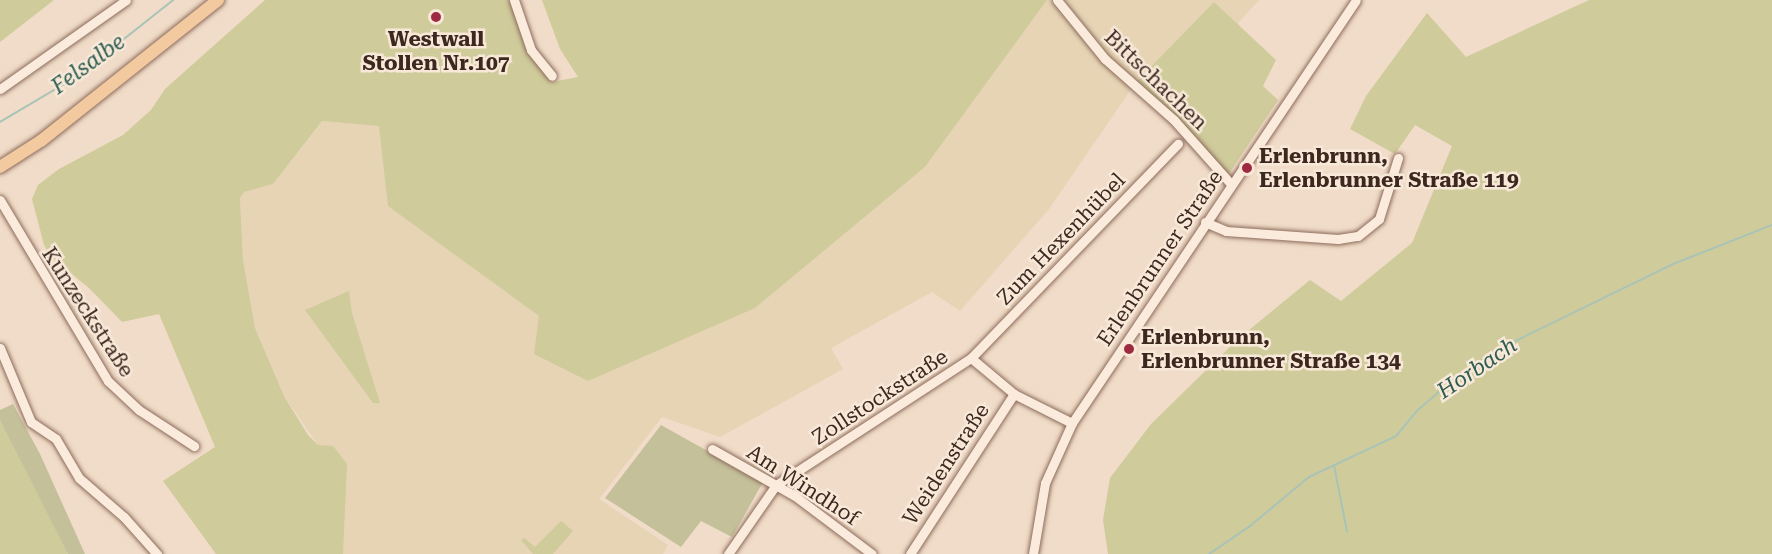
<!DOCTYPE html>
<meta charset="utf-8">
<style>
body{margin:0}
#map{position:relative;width:1772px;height:554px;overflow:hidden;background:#f0dcc8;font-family:"Roboto Serif",serif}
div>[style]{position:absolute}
.farmland>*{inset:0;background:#e6d4b5}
.green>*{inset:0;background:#cfcb9b}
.cemetery>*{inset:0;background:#c4c19a}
.stream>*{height:2px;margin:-1px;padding:0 1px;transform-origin:1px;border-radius:1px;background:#a9c4b7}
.roads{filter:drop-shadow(0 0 2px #8d6c5c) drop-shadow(0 0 2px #8d6c5c)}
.minor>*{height:9px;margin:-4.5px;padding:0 4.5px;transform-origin:4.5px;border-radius:4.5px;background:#faebdc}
.major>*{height:12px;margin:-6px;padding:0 6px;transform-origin:6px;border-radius:6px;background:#f3c99f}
.dots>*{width:16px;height:16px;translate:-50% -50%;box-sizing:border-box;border:3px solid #f7e8d8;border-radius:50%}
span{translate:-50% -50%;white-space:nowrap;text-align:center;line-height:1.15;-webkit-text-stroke:5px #f7e8d8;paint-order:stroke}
.poi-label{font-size:21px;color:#3d2820;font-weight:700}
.left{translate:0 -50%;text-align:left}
.street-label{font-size:21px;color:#3d2820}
.water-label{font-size:22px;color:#2f5d51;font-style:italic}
</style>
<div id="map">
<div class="farmland">
<div style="clip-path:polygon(1047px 0,1057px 0,1132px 88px,1049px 209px,960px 311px,932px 292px,831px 348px,843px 369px,720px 437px,662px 417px,599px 499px,668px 545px,663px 554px,343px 554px,343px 526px,318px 445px,284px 396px,255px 328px,243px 260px,240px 198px,244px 192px,273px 184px,322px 121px,380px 126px,389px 206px,539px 316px,755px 308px,925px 167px)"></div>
<div style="clip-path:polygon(1062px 0,1259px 0,1238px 23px,1244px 33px,1214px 2px,1135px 83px,1093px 40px)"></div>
</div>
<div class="green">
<div style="clip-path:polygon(0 0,54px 0,0 42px)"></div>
<div style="clip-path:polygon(265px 0,509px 0,529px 54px,552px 82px,578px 77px,560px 49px,542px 0,1047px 0,925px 167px,755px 308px,588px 381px,534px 354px,539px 316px,388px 206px,379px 126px,322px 121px,273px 184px,244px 192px,240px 198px,243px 260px,255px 328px,284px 396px,308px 435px,318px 445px,333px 446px,347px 464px,343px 554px,216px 554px,163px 481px,215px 447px,159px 314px,122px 322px,89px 288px,51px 257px,44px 245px,32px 199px,38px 185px,59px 169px,123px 135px,151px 110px,165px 89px)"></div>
<div style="clip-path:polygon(1589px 0,1772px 0,1772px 554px,1108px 554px,1103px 520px,1110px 478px,1151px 424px,1238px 339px,1310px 280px,1341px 301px,1412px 243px,1452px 146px,1415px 125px,1395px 154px,1350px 129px,1366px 96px,1427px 13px,1466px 57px)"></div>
<div style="clip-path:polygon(1214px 2px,1276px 60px,1263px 86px,1278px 100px,1228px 175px,1135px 83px)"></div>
<div style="clip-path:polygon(349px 291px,352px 313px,380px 403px,373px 403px,305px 310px)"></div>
<div style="clip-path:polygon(0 420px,47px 506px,68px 554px,0 554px)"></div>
<div style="clip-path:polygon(561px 521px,573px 531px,553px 554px,533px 554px,521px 540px,524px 538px,535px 547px)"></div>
</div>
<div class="cemetery">
<div style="clip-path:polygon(13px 404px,40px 454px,85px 554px,68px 554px,0 420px,0 410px)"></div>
<div style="clip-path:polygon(661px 425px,763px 482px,732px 537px,701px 521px,681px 547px,605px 498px)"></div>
</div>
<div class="stream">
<div style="left:0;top:122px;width:88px;rotate:-30.6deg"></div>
<div style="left:76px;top:77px;width:124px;rotate:-38.4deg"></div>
<div style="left:1334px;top:465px;width:68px;rotate:79deg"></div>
<div style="left:1209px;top:554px;width:50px;rotate:-34.3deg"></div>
<div style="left:1250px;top:526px;width:77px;rotate:-39.7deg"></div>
<div style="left:1309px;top:477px;width:96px;rotate:-25.2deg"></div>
<div style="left:1396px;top:436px;width:35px;rotate:-50deg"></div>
<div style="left:1419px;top:409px;width:54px;rotate:-40.5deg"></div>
<div style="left:1460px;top:374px;width:51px;rotate:-32.1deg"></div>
<div style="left:1503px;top:347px;width:189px;rotate:-26deg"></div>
<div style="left:1673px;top:264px;width:106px;rotate:-21.5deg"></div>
</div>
<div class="roads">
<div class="minor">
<div style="left:514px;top:0;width:53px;rotate:71.2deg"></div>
<div style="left:531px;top:50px;width:33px;rotate:51deg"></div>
<div style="left:1057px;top:0;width:76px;rotate:50.9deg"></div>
<div style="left:1105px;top:59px;width:92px;rotate:41.5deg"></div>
<div style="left:1174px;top:120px;width:86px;rotate:48.3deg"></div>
<div style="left:0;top:89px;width:154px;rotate:-35.2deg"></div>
<div style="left:0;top:200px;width:211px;rotate:59.2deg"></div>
<div style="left:108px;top:381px;width:42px;rotate:43.1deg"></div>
<div style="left:139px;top:410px;width:66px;rotate:33.2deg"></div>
<div style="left:1205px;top:222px;width:23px;rotate:23deg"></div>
<div style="left:1226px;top:231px;width:112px;rotate:4.1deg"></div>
<div style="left:1338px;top:239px;width:20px;rotate:-9deg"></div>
<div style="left:1358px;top:236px;width:27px;rotate:-39deg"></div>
<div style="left:1379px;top:219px;width:64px;rotate:-72.7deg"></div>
<div style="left:0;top:348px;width:80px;rotate:67.3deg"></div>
<div style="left:31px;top:422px;width:30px;rotate:34deg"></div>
<div style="left:56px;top:439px;width:45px;rotate:59.5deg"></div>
<div style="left:79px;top:478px;width:60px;rotate:40.9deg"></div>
<div style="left:124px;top:517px;width:50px;rotate:48.3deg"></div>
<div style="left:971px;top:358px;width:56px;rotate:39.9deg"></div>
<div style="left:1014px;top:394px;width:65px;rotate:26.6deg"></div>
<div style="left:712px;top:449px;width:95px;rotate:29.5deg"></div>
<div style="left:795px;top:496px;width:96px;rotate:37deg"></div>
<div style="left:728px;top:554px;width:84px;rotate:-55.2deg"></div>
<div style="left:776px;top:485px;width:233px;rotate:-33.1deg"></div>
<div style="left:971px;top:358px;width:298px;rotate:-46deg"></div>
<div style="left:910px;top:554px;width:191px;rotate:-57deg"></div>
<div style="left:1033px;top:554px;width:72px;rotate:-80.4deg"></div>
<div style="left:1045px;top:483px;width:66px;rotate:-65.8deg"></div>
<div style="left:1072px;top:423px;width:509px;rotate:-56.12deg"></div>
</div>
<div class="major">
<div style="left:0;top:167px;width:50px;rotate:-32.7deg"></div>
<div style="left:42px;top:140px;width:225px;rotate:-38.5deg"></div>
</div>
</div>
<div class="dots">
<div style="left:436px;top:17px;background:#9e2a41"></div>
<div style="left:1247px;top:168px;background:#9e2a41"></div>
<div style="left:1129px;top:349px;background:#9e2a41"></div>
</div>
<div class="poi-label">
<span style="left:436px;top:51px">Westwall<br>Stollen Nr.107</span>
<span class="left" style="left:1259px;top:168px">Erlenbrunn,<br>Erlenbrunner Straße 119</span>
<span class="left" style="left:1141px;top:349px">Erlenbrunn,<br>Erlenbrunner Straße 134</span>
</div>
<div class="street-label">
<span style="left:1156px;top:80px;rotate:44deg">Bittschachen</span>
<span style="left:1061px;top:239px;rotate:-46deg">Zum Hexenhübel</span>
<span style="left:1160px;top:258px;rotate:-56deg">Erlenbrunner Straße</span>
<span style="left:88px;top:312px;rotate:57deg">Kunzeckstraße</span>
<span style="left:880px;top:397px;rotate:-33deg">Zollstockstraße</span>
<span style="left:946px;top:464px;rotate:-57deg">Weidenstraße</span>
<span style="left:803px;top:485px;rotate:33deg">Am Windhof</span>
</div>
<div class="water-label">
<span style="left:88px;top:64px;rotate:-36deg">Felsalbe</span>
<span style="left:1477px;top:368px;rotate:-34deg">Horbach</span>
</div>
</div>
